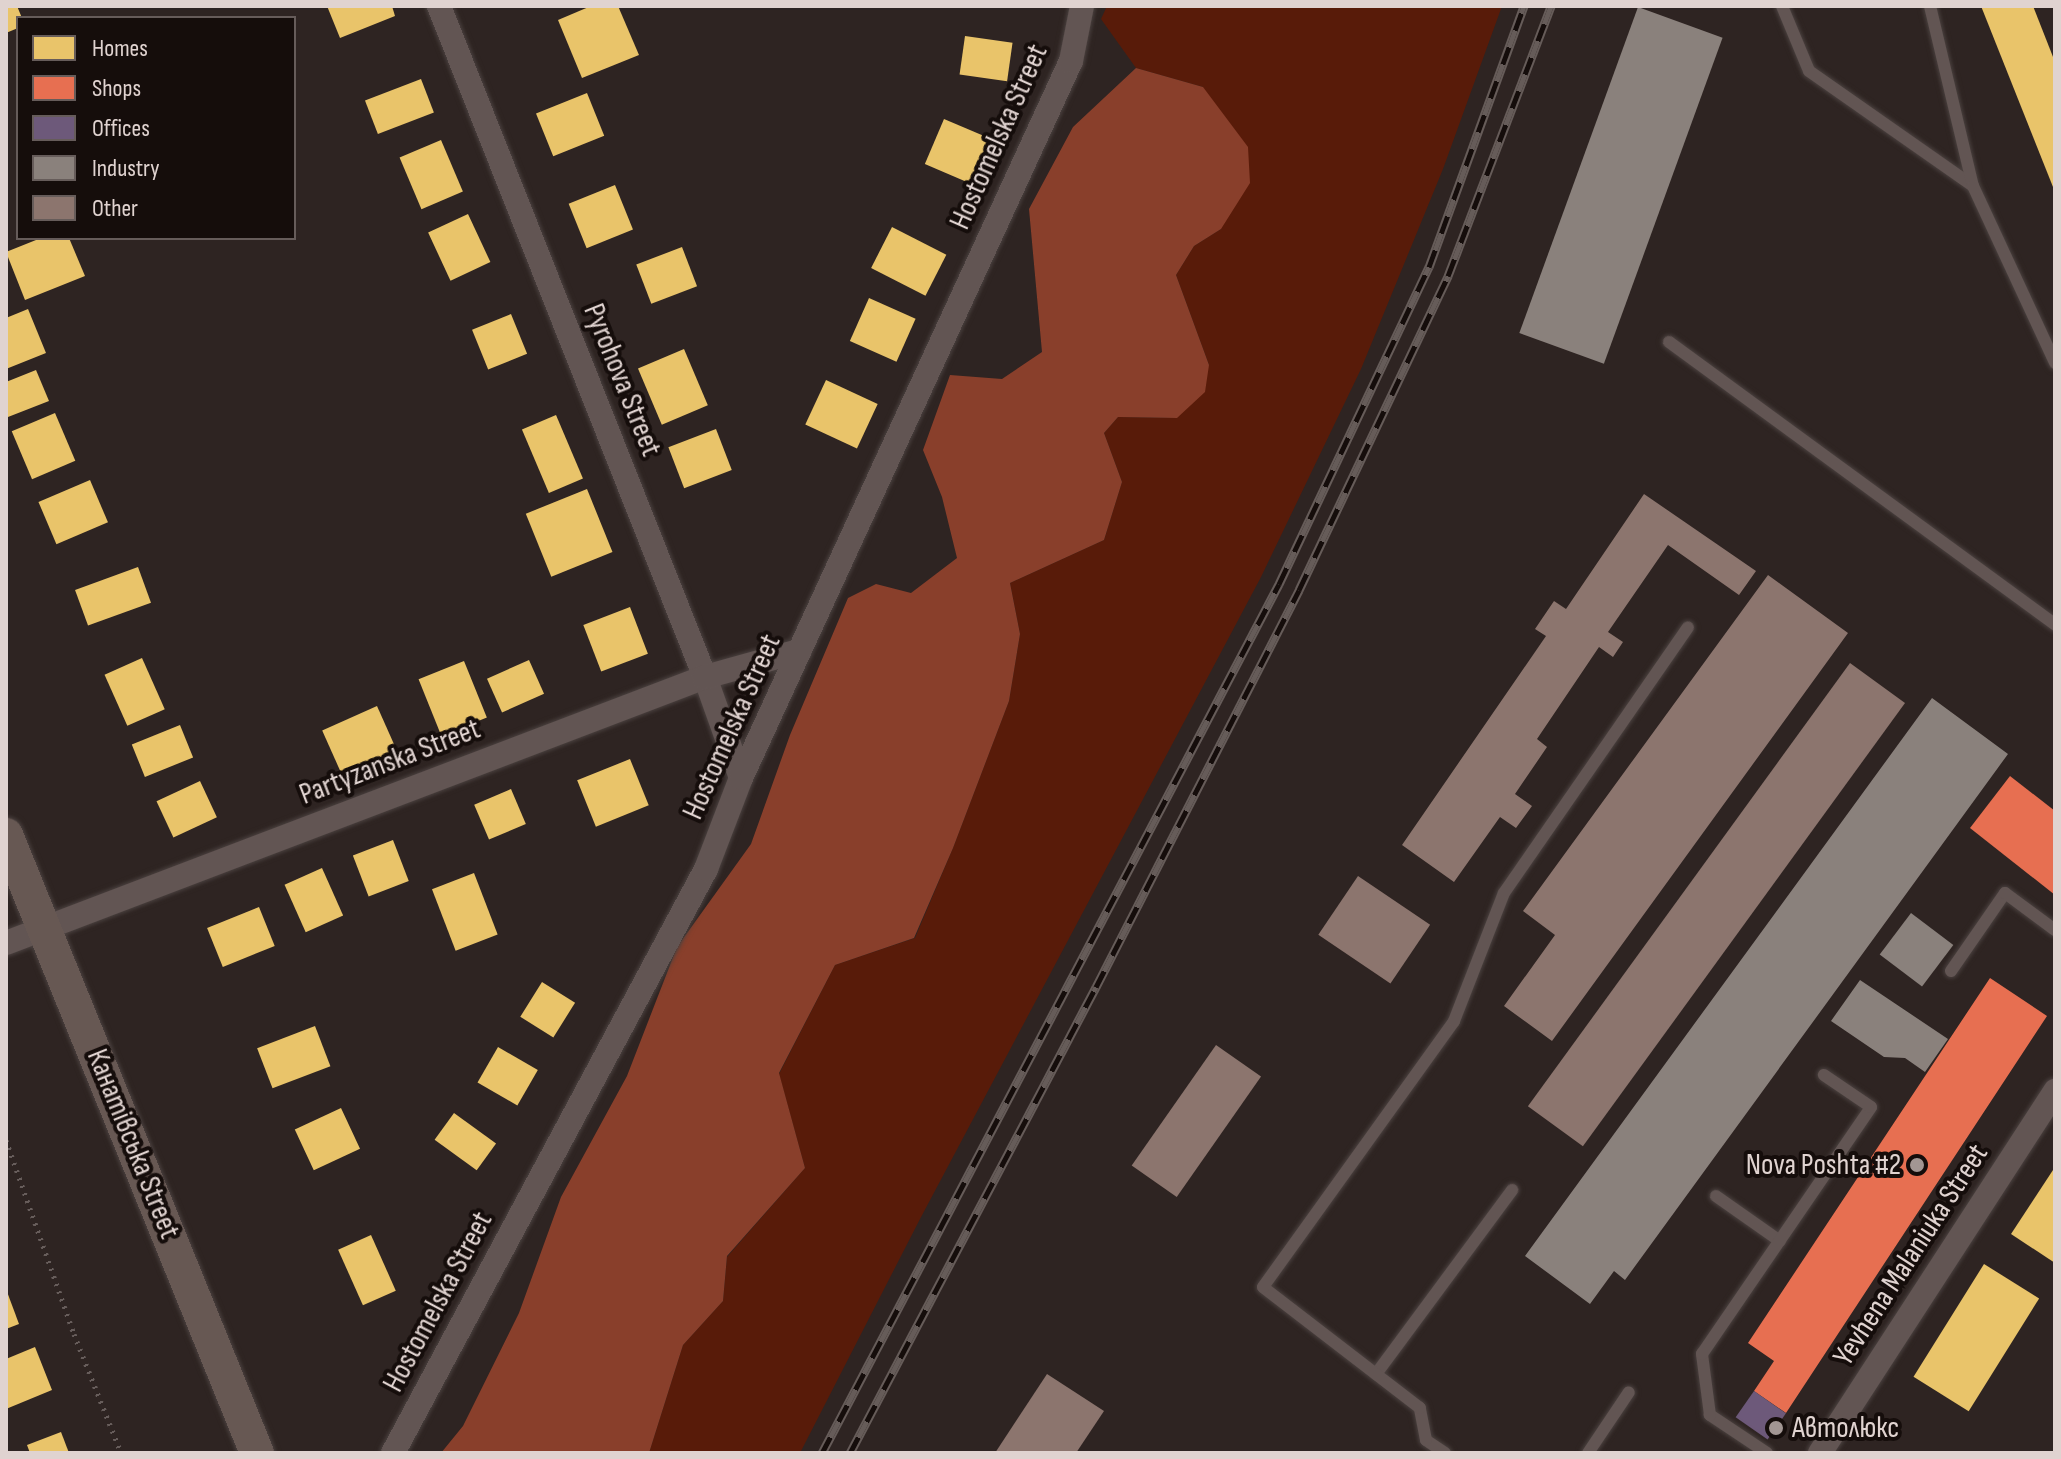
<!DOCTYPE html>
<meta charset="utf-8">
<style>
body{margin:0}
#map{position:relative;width:2061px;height:1459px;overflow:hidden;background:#2e2422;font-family:"Sofia Sans Condensed",sans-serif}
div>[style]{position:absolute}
.green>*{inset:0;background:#581b09}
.forest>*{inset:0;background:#893f2b}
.homes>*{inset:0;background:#e9c46a;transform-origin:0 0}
.shops>*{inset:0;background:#e76f51}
.offices>*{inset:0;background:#6d597a;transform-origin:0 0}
.industry>*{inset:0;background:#8a817c;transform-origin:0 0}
.building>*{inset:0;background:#8c756e;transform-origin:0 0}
.path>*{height:5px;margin-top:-2.5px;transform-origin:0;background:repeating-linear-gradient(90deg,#675d5b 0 2px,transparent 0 8px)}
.roads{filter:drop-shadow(0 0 2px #4a413f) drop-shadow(0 0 2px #4a413f)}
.lane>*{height:12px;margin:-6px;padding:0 6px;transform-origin:6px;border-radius:6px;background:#625553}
.street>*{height:24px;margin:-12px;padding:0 12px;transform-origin:12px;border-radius:12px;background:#625553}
.secondary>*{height:34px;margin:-17px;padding:0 17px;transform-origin:17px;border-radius:17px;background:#675853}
.rail>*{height:9px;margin-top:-4.5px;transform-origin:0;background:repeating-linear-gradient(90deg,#150d0b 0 18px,#665c59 0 36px);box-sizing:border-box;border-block:2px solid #665c59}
.dots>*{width:22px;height:22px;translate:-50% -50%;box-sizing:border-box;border:4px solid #150d0b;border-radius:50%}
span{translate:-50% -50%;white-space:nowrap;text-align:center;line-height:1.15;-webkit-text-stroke:8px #150d0b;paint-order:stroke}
.street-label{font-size:30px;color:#e0d3d0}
.poi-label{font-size:30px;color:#e0d3d0}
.right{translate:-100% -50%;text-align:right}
.left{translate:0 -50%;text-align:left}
.frame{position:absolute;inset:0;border:8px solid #e0d3d0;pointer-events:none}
.legend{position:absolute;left:16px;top:16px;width:280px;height:224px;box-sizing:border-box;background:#150d0b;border:2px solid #665c5a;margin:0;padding:10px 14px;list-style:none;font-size:24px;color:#e0d3d0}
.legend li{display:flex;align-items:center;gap:16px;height:40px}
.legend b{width:40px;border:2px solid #665c5a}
</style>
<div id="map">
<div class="green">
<div style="clip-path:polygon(1107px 6px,1502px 6px,1443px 169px,1361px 369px,1261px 577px,920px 1219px,800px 1453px,649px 1453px,683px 1345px,723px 1301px,727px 1257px,805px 1168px,779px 1074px,835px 965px,915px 938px,953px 848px,1009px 701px,1020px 634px,1010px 583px,1104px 540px,1122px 482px,1104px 433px,1118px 417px,1177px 418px,1209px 365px,1176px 275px,1194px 246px,1221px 229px,1203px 87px,1136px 68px,1101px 19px)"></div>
</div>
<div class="forest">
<div style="clip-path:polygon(1136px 68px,1203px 87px,1248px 147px,1250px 183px,1221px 229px,1194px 246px,1176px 275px,1209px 365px,1205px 392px,1177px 418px,1118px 417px,1104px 433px,1122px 482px,1104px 540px,1010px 583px,1020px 634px,1009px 701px,953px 848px,914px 938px,835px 965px,779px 1073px,805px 1168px,727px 1256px,723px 1301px,683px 1345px,649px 1453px,441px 1453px,463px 1426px,519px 1313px,561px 1197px,627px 1076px,677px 947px,751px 844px,790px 735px,848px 598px,876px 584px,911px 593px,957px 558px,942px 497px,923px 450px,950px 375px,1002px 379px,1042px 352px,1029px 209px,1073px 127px)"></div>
</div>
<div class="homes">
<div style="clip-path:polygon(6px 6px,17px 6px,22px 18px,18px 18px,18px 28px,6px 33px)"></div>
<div style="clip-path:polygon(327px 6px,392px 6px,395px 16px,340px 38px)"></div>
<div style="clip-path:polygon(591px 6px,618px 6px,639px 55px,582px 78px,558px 20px)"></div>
<div style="clip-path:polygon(1981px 6px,2033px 6px,2055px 62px,2055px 192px)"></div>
<div style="left:965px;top:36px;width:48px;height:39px;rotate:8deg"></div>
<div style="left:421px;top:79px;width:36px;height:60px;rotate:69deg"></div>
<div style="left:587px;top:93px;width:46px;height:55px;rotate:68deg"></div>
<div style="left:944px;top:119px;width:57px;height:49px;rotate:23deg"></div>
<div style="left:441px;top:140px;width:56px;height:45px;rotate:67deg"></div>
<div style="left:615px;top:185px;width:48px;height:50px;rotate:68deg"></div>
<div style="left:468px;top:214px;width:53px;height:44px;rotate:65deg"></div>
<div style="left:892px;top:227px;width:61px;height:46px;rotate:27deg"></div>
<div style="clip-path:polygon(41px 238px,69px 238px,85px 276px,25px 300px,6px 252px)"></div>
<div style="left:682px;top:247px;width:42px;height:49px;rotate:69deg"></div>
<div style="left:869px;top:298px;width:51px;height:47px;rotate:24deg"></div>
<div style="clip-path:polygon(28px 309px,46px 353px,6px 369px,6px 318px)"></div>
<div style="left:511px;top:314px;width:43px;height:42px;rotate:68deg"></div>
<div style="left:684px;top:349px;width:61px;height:50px;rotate:67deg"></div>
<div style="clip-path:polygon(36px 370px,49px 401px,8px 417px,6px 382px)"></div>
<div style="left:826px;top:380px;width:57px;height:49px;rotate:25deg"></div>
<div style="left:55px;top:413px;width:52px;height:47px;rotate:67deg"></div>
<div style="left:556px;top:415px;width:69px;height:37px;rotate:67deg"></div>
<div style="left:716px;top:429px;width:44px;height:51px;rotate:69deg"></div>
<div style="left:90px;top:480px;width:46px;height:56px;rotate:67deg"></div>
<div style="left:587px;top:489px;width:68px;height:66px;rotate:68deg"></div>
<div style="left:138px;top:567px;width:38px;height:67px;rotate:70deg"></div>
<div style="left:630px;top:607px;width:50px;height:50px;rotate:69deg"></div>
<div style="left:142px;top:658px;width:56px;height:41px;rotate:66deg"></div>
<div style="left:529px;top:660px;width:37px;height:46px;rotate:66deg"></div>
<div style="left:464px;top:661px;width:61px;height:49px;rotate:68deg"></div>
<div style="left:377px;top:706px;width:52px;height:60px;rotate:66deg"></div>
<div style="left:180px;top:725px;width:35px;height:52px;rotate:68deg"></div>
<div style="left:630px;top:759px;width:50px;height:57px;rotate:68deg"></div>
<div style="left:200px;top:781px;width:40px;height:48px;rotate:65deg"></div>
<div style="left:511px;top:789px;width:38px;height:40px;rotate:67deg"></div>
<div style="left:393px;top:840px;width:44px;height:43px;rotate:69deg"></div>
<div style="left:322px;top:868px;width:52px;height:41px;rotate:66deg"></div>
<div style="left:474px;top:873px;width:66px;height:45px;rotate:69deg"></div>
<div style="left:259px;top:907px;width:42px;height:56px;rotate:68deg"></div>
<div style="left:542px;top:982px;width:39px;height:41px;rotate:32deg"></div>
<div style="left:315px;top:1026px;width:43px;height:62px;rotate:69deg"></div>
<div style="left:498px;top:1047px;width:46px;height:41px;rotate:30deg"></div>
<div style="left:341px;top:1108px;width:45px;height:51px;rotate:65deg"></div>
<div style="left:454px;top:1113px;width:52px;height:33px;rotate:36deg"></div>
<div style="clip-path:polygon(2055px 1167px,2055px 1263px,2011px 1234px)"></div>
<div style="left:371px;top:1235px;width:61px;height:36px;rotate:66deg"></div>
<div style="left:1984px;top:1264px;width:65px;height:133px;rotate:32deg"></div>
<div style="clip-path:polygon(6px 1289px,19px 1324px,6px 1329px)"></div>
<div style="clip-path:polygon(35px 1347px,52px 1390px,6px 1409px,6px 1359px)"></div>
<div style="clip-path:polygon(61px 1432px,69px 1453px,30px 1453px,27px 1445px)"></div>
</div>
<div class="shops">
<div style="clip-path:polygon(2010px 776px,2055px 811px,2055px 895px,1970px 828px)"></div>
<div style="clip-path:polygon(1990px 978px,2047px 1016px,1786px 1413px,1754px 1391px,1774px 1361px,1748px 1343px)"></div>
</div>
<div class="offices">
<div style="left:1754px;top:1391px;width:39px;height:32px;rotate:35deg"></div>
</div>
<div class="industry">
<div style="left:1638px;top:7px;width:90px;height:347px;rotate:20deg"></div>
<div style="clip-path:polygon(1932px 698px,2008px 754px,1625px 1280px,1614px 1271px,1590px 1304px,1525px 1256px)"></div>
<div style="left:1911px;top:913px;width:53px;height:52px;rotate:37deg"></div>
<div style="clip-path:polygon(1860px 980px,1948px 1039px,1925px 1072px,1905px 1058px,1884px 1057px,1831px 1021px)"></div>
</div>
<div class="building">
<div style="clip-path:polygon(1644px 494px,1756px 571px,1739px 595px,1668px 545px,1608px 632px,1623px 642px,1613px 657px,1599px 647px,1537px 739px,1547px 747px,1515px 794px,1532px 806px,1516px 828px,1500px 817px,1454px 882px,1402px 845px,1546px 636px,1535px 629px,1554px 601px,1566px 609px)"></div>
<div style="clip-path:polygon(1768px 575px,1848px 633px,1552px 1041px,1504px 1006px,1555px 935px,1523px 911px)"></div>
<div style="left:1850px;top:663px;width:68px;height:548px;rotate:36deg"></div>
<div style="left:1358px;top:876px;width:87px;height:71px;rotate:34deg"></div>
<div style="left:1216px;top:1045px;width:55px;height:147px;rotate:35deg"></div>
<div style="clip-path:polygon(1047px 1374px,1104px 1411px,1076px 1453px,995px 1453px)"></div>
</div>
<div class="path">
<div style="left:6px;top:1140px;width:206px;rotate:70.7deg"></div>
<div style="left:74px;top:1334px;width:128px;rotate:68.4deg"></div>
</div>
<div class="roads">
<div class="lane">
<div style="left:1782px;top:6px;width:70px;rotate:67.4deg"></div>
<div style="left:1809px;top:71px;width:200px;rotate:35deg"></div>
<div style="left:1930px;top:6px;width:185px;rotate:76.6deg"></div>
<div style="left:1973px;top:186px;width:195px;rotate:65.1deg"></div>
<div style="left:1669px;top:342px;width:479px;rotate:36.2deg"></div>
<div style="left:1951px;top:971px;width:95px;rotate:-55.3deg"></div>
<div style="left:2005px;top:893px;width:62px;rotate:36.5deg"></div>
<div style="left:1716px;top:1196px;width:78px;rotate:35.1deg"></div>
<div style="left:1376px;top:1374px;width:229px;rotate:-53.5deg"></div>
<div style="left:1445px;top:1453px;width:23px;rotate:-146deg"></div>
<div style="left:1426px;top:1440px;width:33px;rotate:-101deg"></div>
<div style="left:1420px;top:1408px;width:198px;rotate:-142.4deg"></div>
<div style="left:1263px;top:1287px;width:327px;rotate:-54.3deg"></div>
<div style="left:1454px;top:1021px;width:137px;rotate:-68.7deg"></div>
<div style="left:1504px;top:893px;width:323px;rotate:-55.3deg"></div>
<div style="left:1588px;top:1453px;width:73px;rotate:-56.1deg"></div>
<div style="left:1767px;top:1453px;width:69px;rotate:-146.3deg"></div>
<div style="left:1710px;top:1415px;width:62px;rotate:-97.5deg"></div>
<div style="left:1702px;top:1354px;width:299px;rotate:-55.6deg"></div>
<div style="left:1871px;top:1107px;width:57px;rotate:-145.8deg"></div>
</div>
<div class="street">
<div style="left:439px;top:6px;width:722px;rotate:68.38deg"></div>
<div style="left:705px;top:677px;width:107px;rotate:70.4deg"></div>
<div style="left:6px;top:943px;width:748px;rotate:-20.83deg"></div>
<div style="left:705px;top:677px;width:98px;rotate:-15.5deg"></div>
<div style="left:393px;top:1453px;width:663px;rotate:-61.81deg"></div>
<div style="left:706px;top:869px;width:97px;rotate:-69deg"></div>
<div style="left:741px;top:778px;width:789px;rotate:-65.29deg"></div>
<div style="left:1071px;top:61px;width:56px;rotate:-78.7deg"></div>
<div style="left:1820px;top:1453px;width:432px;rotate:-57deg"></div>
</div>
<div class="secondary">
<div style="left:6px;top:835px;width:667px;rotate:67.9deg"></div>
</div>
</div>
<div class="rail">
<div style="left:822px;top:1453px;width:982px;rotate:-62.26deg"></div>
<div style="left:1279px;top:584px;width:351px;rotate:-64.7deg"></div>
<div style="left:1429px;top:267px;width:278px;rotate:-70deg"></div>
<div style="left:850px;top:1453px;width:527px;rotate:-62.17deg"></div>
<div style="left:1096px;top:987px;width:446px;rotate:-62.9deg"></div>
<div style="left:1299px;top:590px;width:348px;rotate:-64.6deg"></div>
<div style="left:1448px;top:276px;width:289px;rotate:-69.1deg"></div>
</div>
<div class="dots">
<div style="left:1917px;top:1165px;background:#a29693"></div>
<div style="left:1776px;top:1428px;background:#a29693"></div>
</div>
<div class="street-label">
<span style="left:999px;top:137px;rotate:-66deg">Hostomelska Street</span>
<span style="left:622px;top:380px;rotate:68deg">Pyrohova Street</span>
<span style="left:732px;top:727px;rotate:-66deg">Hostomelska Street</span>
<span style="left:390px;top:762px;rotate:-21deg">Partyzanska Street</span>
<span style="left:133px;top:1144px;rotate:68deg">Канатівська Street</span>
<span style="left:1911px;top:1255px;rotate:-57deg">Yevhena Malaniuka Street</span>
<span style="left:438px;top:1302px;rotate:-62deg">Hostomelska Street</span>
</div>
<div class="poi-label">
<span class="right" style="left:1901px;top:1165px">Nova Poshta #2</span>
<span class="left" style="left:1792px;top:1428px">Автолюкс</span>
</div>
<div class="frame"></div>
<ul class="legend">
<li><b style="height:22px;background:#e9c46a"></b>Homes</li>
<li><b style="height:22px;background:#e76f51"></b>Shops</li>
<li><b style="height:22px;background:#6d597a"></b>Offices</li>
<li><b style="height:22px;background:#8a817c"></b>Industry</li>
<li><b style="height:22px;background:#8c756e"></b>Other</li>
</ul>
</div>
